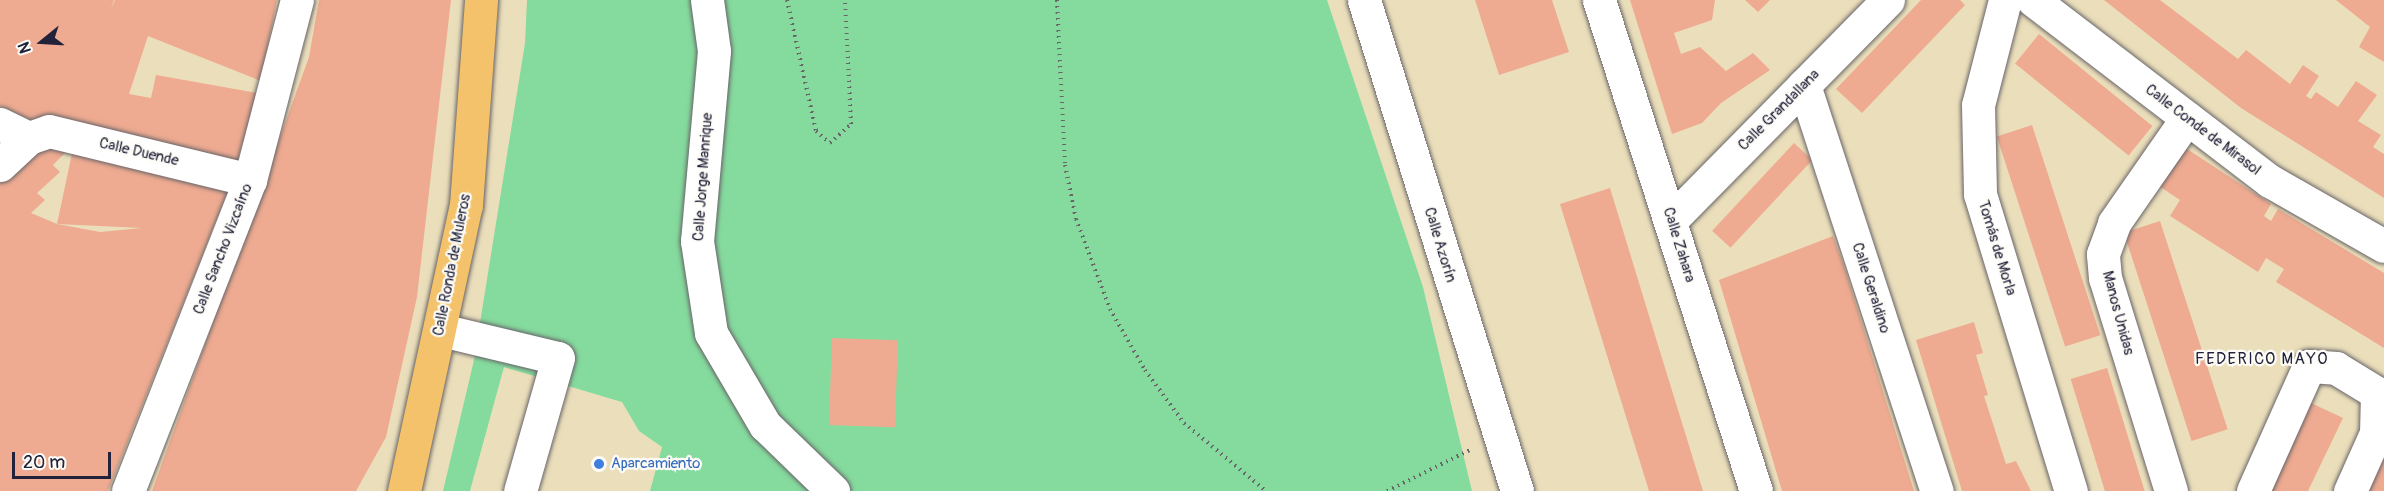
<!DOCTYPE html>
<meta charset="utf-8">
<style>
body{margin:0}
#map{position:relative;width:2384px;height:491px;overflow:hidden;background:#ebdfbb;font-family:Pangolin,sans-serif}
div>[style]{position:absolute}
.green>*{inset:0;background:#85db9e}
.building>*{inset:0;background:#eeab91;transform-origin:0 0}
.path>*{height:4px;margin-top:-2px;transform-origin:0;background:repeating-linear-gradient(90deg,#686468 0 1.5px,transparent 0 6px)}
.roads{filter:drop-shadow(0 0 2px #686468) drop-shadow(0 0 2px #686468)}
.minor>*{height:33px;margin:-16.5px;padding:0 16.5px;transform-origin:16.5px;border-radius:16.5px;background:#fff}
.major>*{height:33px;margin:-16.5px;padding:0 16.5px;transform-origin:16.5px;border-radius:16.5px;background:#f3c26a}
.dots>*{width:16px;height:16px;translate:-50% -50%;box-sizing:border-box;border:3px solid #fdfcf7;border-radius:50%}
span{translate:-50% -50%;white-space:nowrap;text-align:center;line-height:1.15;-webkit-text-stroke:4.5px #fdfcf7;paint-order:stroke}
.street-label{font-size:15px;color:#22223b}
.shop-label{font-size:15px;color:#366cbe}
.left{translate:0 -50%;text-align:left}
.neighbourhood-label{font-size:16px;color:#22223b;letter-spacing:1.5px}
.north{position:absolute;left:12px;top:12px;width:60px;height:60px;-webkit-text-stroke:4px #fdfcf7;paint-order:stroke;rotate:252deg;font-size:16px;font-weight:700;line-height:24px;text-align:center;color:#22223b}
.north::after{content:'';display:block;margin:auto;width:21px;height:27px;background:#22223b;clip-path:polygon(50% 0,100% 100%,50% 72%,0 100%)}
.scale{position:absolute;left:12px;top:452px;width:99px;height:27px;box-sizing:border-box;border:3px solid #22223b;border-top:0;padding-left:8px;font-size:18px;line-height:21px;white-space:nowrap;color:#22223b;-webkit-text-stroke:4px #fdfcf7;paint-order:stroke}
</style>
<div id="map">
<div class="green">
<div style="clip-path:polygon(527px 0,1327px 0,1423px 287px,1472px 491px,650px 491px,662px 447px,639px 431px,622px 402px,504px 367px,470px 491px,443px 491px,474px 360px,525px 43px)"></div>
</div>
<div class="building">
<div style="clip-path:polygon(0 0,114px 0,111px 9px,115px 0,277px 0,261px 81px,148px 36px,129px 94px,151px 98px,156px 75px,257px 93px,235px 170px,30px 120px,0 106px)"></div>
<div style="clip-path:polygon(319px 0,451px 0,417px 297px,386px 437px,356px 491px,152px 491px,309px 57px)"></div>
<div style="clip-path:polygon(1475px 0,1552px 0,1569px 52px,1499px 75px)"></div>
<div style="clip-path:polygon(1630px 0,1715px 0,1712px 20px,1674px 33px,1681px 54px,1700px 47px,1726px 71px,1753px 53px,1770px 70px,1721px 103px,1702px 123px,1672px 134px)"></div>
<div style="clip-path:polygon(1745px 0,1770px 0,1758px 12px)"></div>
<div style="clip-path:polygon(1921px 0,1960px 0,1965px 5px,1862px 113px,1836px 89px)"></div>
<div style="clip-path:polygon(2104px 0,2160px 0,2238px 59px,2246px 50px,2290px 84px,2303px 65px,2319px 76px,2306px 96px,2311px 99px,2316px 92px,2338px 107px,2356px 81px,2377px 95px,2358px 121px,2381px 135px,2373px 147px,2384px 154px,2384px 198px,2241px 108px)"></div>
<div style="clip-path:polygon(2336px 0,2384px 0,2384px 62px,2359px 47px,2370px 27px)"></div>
<div style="left:2039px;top:34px;width:146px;height:38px;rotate:39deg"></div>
<div style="left:2032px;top:125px;width:221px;height:37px;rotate:72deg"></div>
<div style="clip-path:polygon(evenodd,48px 138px,232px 181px,108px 491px,0 491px,0 183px,48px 138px,74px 144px,57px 224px,142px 228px,100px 232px,57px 224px,31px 213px,45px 200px,37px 193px,60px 172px,53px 165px,74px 144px)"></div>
<div style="left:1794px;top:143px;width:25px;height:120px;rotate:43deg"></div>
<div style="clip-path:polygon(2184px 147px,2271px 204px,2264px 216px,2271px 221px,2278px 209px,2384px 273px,2384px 348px,2276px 282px,2284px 269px,2266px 258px,2258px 272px,2170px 216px,2180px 200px,2159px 186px)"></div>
<div style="clip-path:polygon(1610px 188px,1658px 345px,1703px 491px,1649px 491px,1560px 204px)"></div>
<div style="left:2160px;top:221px;width:219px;height:38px;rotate:72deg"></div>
<div style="clip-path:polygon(1833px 236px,1844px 266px,1914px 491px,1782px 491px,1719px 280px)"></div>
<div style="clip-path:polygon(1974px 322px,1983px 353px,1976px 355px,1988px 395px,1984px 396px,2006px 464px,2016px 461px,2031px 491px,1962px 491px,1916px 340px)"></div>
<div style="left:832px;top:338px;width:66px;height:87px;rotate:2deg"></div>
<div style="left:2107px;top:368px;width:129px;height:38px;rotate:73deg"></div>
<div style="clip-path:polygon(2307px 401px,2343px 418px,2308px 491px,2265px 491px)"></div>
<div style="clip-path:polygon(2384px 455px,2384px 491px,2368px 491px)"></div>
</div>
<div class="path">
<div style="left:787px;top:0;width:134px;rotate:77.5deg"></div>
<div style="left:816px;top:131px;width:18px;rotate:41deg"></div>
<div style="left:830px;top:143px;width:28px;rotate:-42deg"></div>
<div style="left:851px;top:124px;width:124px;rotate:-92.8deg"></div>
<div style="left:1057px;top:0;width:165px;rotate:87.2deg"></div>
<div style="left:1065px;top:165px;width:55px;rotate:78.5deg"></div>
<div style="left:1076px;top:219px;width:96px;rotate:69.3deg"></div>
<div style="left:1110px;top:309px;width:70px;rotate:60.2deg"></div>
<div style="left:1145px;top:370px;width:66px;rotate:53.7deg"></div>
<div style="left:1184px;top:423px;width:107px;rotate:39.7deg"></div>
<div style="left:1387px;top:491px;width:93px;rotate:-26.3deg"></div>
</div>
<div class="roads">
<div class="minor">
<div style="left:707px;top:0;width:51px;rotate:82.2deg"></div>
<div style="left:714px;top:51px;width:191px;rotate:95.1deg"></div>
<div style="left:697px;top:241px;width:93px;rotate:81.3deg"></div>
<div style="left:711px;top:333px;width:107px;rotate:59.6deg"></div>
<div style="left:765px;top:425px;width:95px;rotate:44.1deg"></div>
<div style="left:1364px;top:0;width:514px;rotate:72.69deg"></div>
<div style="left:1599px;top:0;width:515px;rotate:72.27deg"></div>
<div style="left:2005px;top:0;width:108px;rotate:104.4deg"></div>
<div style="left:1978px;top:105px;width:89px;rotate:88.7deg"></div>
<div style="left:1980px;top:194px;width:311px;rotate:73deg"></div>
<div style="left:2033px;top:0;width:298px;rotate:37.4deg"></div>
<div style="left:2270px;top:181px;width:131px;rotate:29.7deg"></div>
<div style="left:1804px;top:85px;width:427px;rotate:71.9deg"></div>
<div style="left:0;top:124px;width:32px;rotate:26deg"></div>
<div style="left:0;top:165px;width:40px;rotate:-43deg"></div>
<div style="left:29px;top:138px;width:21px;rotate:-19deg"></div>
<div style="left:49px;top:131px;width:207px;rotate:13.7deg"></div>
<div style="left:1671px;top:220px;width:309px;rotate:-45.4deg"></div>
<div style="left:441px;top:330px;width:120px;rotate:13.5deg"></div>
<div style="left:558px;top:358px;width:138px;rotate:105.9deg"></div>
<div style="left:128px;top:491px;width:334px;rotate:-68.6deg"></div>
<div style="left:250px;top:180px;width:186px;rotate:-75.4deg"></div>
<div style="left:2171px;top:491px;width:223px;rotate:-107.2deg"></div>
<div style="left:2105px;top:278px;width:24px;rotate:-95deg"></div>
<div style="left:2103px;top:254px;width:33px;rotate:-70deg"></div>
<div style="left:2114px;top:223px;width:128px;rotate:-55.2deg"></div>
<div style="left:2253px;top:491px;width:137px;rotate:-65.9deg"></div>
<div style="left:2309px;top:366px;width:27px;rotate:4deg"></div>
<div style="left:2336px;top:368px;width:48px;rotate:31.4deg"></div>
<div style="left:2377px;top:393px;width:40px;rotate:91.4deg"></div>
<div style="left:2376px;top:433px;width:64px;rotate:114.1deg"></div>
</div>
<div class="major">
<div style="left:404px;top:491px;width:293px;rotate:-77.8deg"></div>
<div style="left:466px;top:205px;width:206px;rotate:-85.8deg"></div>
</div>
</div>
<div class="dots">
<div style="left:599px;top:464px;background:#3f7fe0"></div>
</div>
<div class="street-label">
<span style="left:1779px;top:110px;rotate:-45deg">Calle Grandallana</span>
<span style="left:2203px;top:130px;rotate:37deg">Calle Conde de Mirasol</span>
<span style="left:139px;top:152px;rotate:13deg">Calle Duende</span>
<span style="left:703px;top:177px;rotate:-86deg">Calle Jorge Manrique</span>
<span style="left:1440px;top:245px;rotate:73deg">Calle Azorín</span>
<span style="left:1679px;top:245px;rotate:73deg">Calle Zahara</span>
<span style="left:1997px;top:248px;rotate:73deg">Tomás de Morla</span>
<span style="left:223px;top:249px;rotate:-69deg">Calle Sancho Vizcaíno</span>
<span style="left:452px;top:265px;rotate:-79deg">Calle Ronda de Muleros</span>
<span style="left:1871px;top:288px;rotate:72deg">Calle Geraldino</span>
<span style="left:2118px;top:313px;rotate:75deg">Manos Unidas</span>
</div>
<div class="shop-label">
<span class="left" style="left:611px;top:464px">Aparcamiento</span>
</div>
<div class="neighbourhood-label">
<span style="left:2262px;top:359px">FEDERICO MAYO</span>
</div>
<div class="north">N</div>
<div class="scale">20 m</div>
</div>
